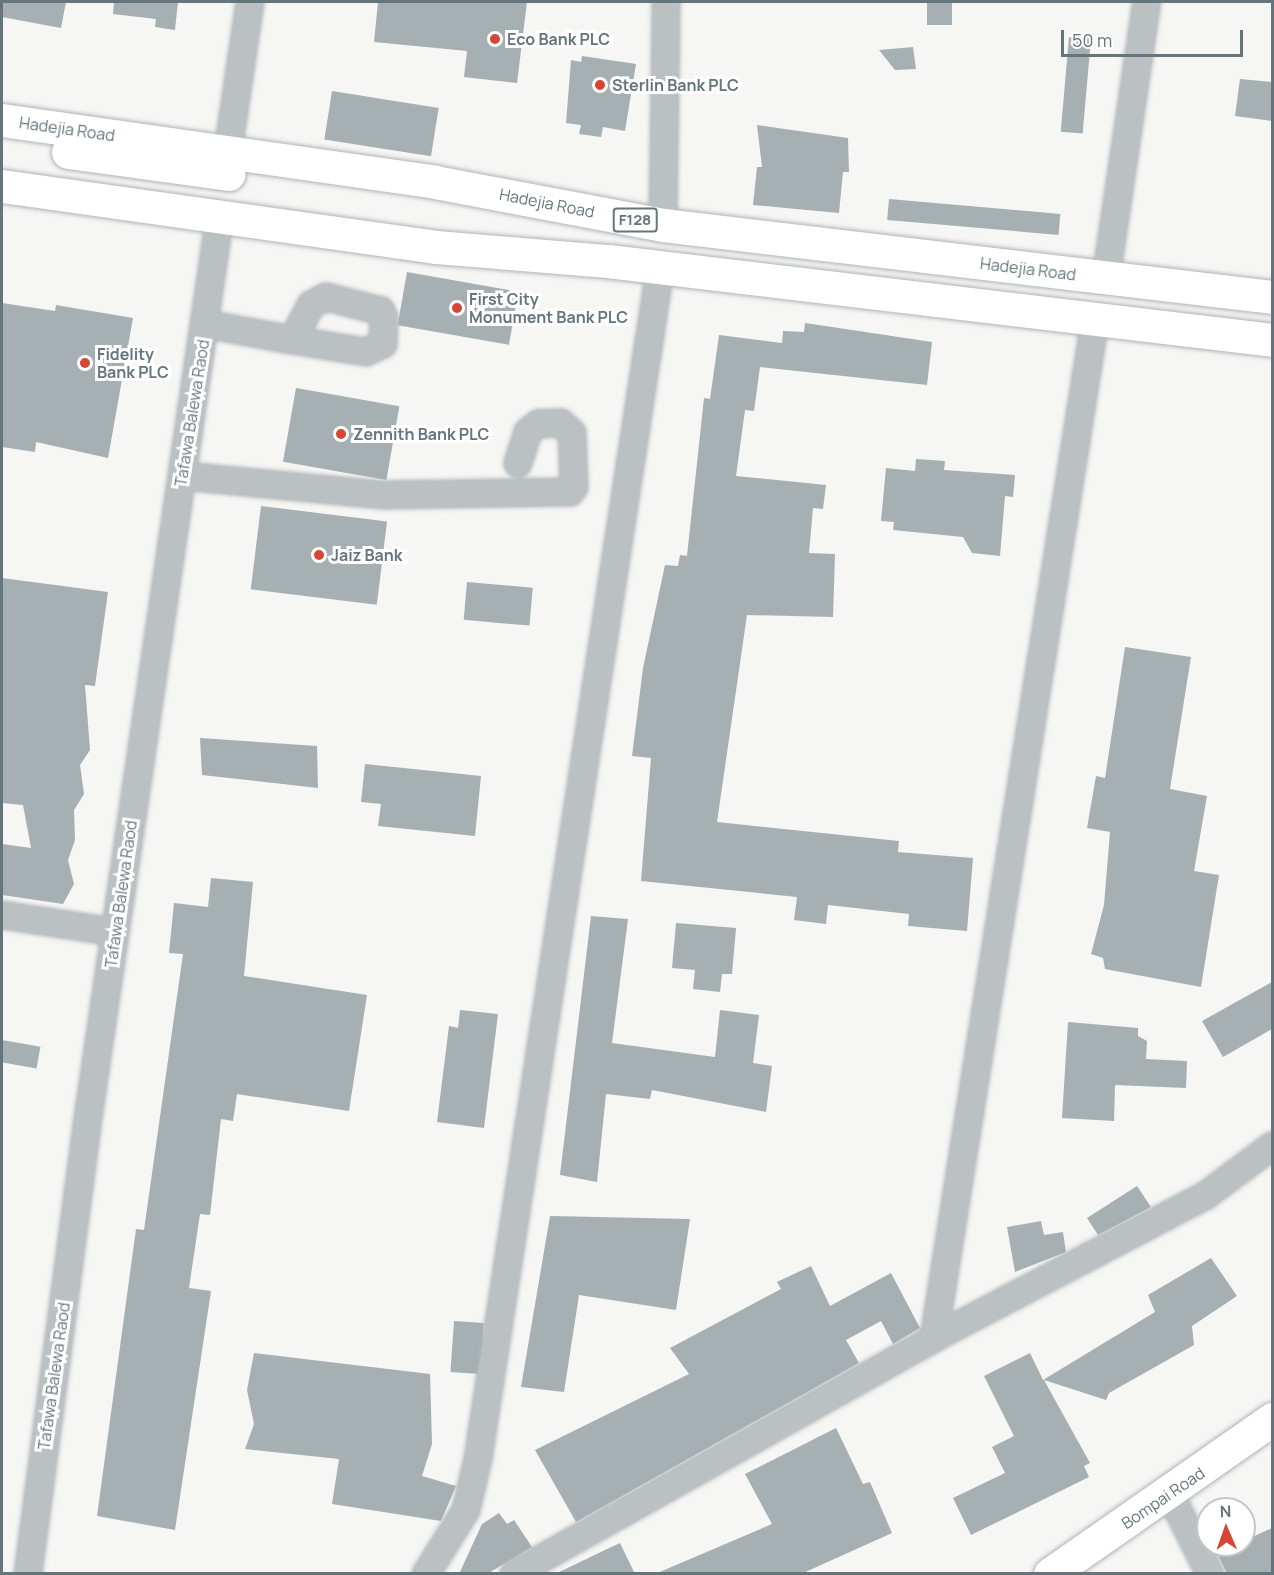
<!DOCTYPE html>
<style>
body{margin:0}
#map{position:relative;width:1274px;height:1575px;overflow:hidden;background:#f6f6f4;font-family:Manrope,sans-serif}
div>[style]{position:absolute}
.building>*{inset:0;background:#a6afb2;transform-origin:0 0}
.roads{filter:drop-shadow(0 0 2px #afb5b8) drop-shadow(0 0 2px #afb5b8)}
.minor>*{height:26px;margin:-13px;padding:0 13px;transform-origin:13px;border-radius:13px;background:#bbc1c3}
.major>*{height:33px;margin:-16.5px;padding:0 16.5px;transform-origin:16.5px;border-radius:16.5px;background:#fff}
.dots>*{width:16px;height:16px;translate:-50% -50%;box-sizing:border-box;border:3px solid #fff;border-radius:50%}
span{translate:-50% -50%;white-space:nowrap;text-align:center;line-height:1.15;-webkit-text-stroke:6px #fff;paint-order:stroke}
.shield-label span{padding:2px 4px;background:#fff;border:2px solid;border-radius:4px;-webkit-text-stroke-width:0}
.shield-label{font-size:15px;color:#64757c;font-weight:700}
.poi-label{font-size:16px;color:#64757c;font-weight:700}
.left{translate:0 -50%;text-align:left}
.street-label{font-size:16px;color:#64757c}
.frame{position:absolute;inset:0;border:3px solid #64757c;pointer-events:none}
.north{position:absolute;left:1196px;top:1497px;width:60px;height:60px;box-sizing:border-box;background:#fff;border:2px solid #c1c8cb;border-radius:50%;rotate:358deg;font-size:16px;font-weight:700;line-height:24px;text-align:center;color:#64757c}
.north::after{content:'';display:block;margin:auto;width:21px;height:27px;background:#d54635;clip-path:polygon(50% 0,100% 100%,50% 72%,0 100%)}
.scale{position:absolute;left:1061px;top:30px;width:182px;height:27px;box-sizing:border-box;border:3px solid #64757c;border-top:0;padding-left:8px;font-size:18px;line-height:21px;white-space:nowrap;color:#64757c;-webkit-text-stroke:4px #fff;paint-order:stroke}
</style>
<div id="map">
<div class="building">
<div style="clip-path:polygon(2px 2px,66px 2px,61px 28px,2px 17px)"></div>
<div style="clip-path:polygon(114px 2px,178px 2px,175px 30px,155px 27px,156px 19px,113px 14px)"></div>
<div style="clip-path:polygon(378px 2px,527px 2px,517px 83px,464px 77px,467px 51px,374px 42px)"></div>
<div style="left:927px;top:2px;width:25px;height:23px"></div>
<div style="left:1069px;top:37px;width:22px;height:95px;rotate:5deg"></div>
<div style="clip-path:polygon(913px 47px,916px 69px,895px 70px,879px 50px)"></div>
<div style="clip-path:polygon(582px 56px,636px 64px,625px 131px,603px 127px,601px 137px,579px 134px,581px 125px,566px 123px,571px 60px,581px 62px)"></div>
<div style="clip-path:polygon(1240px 79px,1272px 82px,1272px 121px,1235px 116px)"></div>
<div style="left:332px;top:91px;width:108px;height:49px;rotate:9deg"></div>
<div style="clip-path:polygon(757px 125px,848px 138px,849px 172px,843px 172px,839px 213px,753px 205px,757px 167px,762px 167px)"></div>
<div style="left:889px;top:199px;width:172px;height:21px;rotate:5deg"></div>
<div style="left:407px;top:272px;width:113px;height:54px;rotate:10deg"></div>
<div style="clip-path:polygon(2px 303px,55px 311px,56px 305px,133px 318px,108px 458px,36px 442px,35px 452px,2px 447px)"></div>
<div style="clip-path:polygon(805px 323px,932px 342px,927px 385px,760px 367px,754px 411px,745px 410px,736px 476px,826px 485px,823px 509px,813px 508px,809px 553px,835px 554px,833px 617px,747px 615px,717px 822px,899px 841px,898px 852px,973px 858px,967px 931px,908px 926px,909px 914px,828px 905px,826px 924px,794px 920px,797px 897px,641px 881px,651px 758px,632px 756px,643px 668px,665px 565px,678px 566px,680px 555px,687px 556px,704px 398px,710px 399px,719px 335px,782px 343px,783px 331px,804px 332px)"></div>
<div style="left:296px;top:388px;width:105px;height:75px;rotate:10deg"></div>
<div style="clip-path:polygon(916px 459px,945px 461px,944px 470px,1015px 475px,1013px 497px,1005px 496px,1000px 556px,972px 553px,963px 537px,893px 530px,894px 522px,881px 521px,886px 468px,915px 471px)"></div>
<div style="left:261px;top:506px;width:127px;height:84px;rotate:7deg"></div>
<div style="clip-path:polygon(2px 578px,108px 592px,95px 686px,85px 685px,90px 750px,80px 765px,84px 794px,74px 810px,75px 840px,68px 860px,74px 884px,63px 904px,2px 895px,2px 844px,31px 848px,23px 805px,2px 803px)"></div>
<div style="left:467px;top:582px;width:66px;height:38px;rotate:5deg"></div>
<div style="clip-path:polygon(1125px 647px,1191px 657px,1170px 789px,1207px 796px,1194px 871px,1219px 875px,1201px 987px,1105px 969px,1103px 958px,1091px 954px,1104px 905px,1110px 832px,1087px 828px,1096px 776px,1105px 778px)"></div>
<div style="clip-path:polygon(200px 738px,317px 746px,318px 788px,202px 775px)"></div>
<div style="clip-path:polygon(365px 764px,481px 776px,475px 836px,378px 826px,381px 804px,361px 802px)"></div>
<div style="clip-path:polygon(211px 878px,253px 882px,244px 976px,367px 995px,349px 1111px,237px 1094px,233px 1121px,221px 1119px,210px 1215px,200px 1214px,189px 1288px,211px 1291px,175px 1530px,97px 1516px,136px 1229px,144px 1230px,183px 954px,169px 953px,174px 903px,208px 907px)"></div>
<div style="clip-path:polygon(591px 916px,628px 919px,612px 1043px,715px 1057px,720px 1010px,759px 1015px,753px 1063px,772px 1066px,766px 1112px,652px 1090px,650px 1099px,606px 1094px,597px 1182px,560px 1175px)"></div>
<div style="clip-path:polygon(676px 923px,736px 928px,732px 974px,722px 974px,720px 992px,693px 989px,695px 970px,672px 968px)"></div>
<div style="clip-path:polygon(1272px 982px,1272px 1029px,1223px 1057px,1202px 1021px)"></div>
<div style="clip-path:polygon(460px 1010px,498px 1014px,484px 1128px,437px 1122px,449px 1026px,458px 1028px)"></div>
<div style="clip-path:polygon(1068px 1022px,1138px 1028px,1138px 1036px,1147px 1041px,1146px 1059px,1187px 1061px,1186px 1088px,1115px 1085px,1114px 1121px,1062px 1118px)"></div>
<div style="left:2px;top:1040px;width:39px;height:22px;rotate:10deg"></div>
<div style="clip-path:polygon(1137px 1186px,1151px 1207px,1098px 1235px,1087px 1218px)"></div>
<div style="clip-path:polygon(550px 1216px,690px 1219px,676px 1310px,579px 1295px,564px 1392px,521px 1387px)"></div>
<div style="clip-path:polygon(1041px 1221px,1044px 1235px,1063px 1232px,1066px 1252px,1015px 1272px,1007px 1227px)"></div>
<div style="clip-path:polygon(1211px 1258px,1237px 1296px,1192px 1326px,1194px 1345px,1109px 1393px,1106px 1400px,1044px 1380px,1090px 1463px,1084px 1466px,1089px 1477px,971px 1535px,953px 1498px,1005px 1473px,992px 1447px,1014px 1436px,984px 1376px,1030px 1353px,1043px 1380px,1155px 1312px,1148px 1295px)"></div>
<div style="clip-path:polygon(811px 1266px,830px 1306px,891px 1273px,920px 1328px,893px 1344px,881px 1321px,846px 1340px,859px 1363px,576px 1522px,535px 1450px,689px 1374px,670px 1348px,781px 1289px,777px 1282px)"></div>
<div style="left:454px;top:1321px;width:30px;height:51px;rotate:4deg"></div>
<div style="clip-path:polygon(254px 1353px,430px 1374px,432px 1444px,422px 1476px,456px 1486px,441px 1521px,332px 1504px,339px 1459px,245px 1449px,254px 1424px,247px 1390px)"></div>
<div style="clip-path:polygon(836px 1428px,863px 1484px,870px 1482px,892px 1533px,801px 1574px,655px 1574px,772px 1524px,745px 1474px)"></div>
<div style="clip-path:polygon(499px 1513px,507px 1524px,514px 1520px,532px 1547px,487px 1574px,459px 1574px,482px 1524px)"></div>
<div style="clip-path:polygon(1272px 1528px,1272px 1574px,1227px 1574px,1217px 1553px)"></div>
<div style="clip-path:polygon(620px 1543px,635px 1574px,555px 1574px,603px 1551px)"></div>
</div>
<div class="roads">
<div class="minor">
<div style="left:228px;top:151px;width:151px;rotate:-81.6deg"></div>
<div style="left:663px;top:225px;width:223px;rotate:-89.2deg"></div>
<div style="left:1106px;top:278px;width:279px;rotate:-81.6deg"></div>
<div style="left:205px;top:324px;width:88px;rotate:10.4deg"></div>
<div style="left:292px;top:340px;width:75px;rotate:9.2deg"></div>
<div style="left:366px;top:352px;width:19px;rotate:-25deg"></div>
<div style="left:383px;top:344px;width:26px;rotate:-88deg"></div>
<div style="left:384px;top:318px;width:8px;rotate:-113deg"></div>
<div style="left:381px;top:311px;width:57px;rotate:-165.7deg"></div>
<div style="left:326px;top:297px;width:17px;rotate:152deg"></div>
<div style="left:311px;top:305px;width:40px;rotate:118deg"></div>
<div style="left:182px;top:476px;width:203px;rotate:5.4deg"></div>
<div style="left:384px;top:495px;width:186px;rotate:-0.9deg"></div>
<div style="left:570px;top:492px;width:6px;rotate:-51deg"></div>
<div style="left:574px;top:487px;width:54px;rotate:-92.1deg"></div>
<div style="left:572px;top:433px;width:15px;rotate:-138deg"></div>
<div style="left:561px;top:423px;width:23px;rotate:178deg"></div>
<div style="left:538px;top:424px;width:13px;rotate:141deg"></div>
<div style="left:528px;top:432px;width:33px;rotate:108deg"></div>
<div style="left:2px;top:915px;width:114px;rotate:8.6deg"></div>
<div style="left:934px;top:1338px;width:1031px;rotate:-81.01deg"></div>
<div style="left:1170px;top:1494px;width:89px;rotate:63.4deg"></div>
<div style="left:28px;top:1574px;width:453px;rotate:-82.5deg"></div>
<div style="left:87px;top:1125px;width:919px;rotate:-81.68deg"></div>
<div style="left:426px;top:1574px;width:75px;rotate:-58deg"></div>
<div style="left:466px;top:1510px;width:52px;rotate:-76.8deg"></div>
<div style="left:478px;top:1459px;width:1203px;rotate:-81.3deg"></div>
<div style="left:514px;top:1574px;width:482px;rotate:-29.3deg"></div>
<div style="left:934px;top:1338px;width:306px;rotate:-27.7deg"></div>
<div style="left:1205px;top:1196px;width:84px;rotate:-36.7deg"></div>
</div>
<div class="major">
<div style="left:2px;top:120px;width:437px;rotate:8.1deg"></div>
<div style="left:435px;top:182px;width:232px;rotate:10.7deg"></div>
<div style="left:663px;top:225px;width:613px;rotate:6.74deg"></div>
<div style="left:68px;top:152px;width:162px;rotate:7.8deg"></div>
<div style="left:2px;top:186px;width:438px;rotate:8deg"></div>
<div style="left:436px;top:247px;width:173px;rotate:4.7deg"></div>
<div style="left:608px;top:261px;width:669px;rotate:6.78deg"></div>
<div style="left:1050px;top:1574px;width:271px;rotate:-34.9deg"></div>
</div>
</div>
<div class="dots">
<div style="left:495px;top:39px;background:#d54635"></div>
<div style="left:600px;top:85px;background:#d54635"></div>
<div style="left:457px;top:308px;background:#d54635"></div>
<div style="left:85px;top:363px;background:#d54635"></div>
<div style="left:341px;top:434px;background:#d54635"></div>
<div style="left:319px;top:555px;background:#d54635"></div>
</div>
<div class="shield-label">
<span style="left:635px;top:220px">F128</span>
</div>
<div class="poi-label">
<span class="left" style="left:507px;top:39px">Eco Bank PLC</span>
<span class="left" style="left:612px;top:85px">Sterlin Bank PLC</span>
<span class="left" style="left:469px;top:308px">First City<br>Monument Bank PLC</span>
<span class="left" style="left:97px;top:363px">Fidelity<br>Bank PLC</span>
<span class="left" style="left:353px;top:434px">Zennith Bank PLC</span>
<span class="left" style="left:331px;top:555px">Jaiz Bank</span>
</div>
<div class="street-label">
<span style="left:67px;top:129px;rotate:8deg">Hadejia Road</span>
<span style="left:547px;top:203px;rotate:11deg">Hadejia Road</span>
<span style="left:1028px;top:269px;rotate:7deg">Hadejia Road</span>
<span style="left:192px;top:413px;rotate:-81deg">Tafawa Balewa Raod</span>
<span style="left:121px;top:894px;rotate:-82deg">Tafawa Balewa Raod</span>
<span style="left:54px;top:1376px;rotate:-82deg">Tafawa Balewa Raod</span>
<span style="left:1163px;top:1498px;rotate:-34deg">Bompai Road</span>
</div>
<div class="frame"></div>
<div class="north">N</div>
<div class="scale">50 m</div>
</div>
